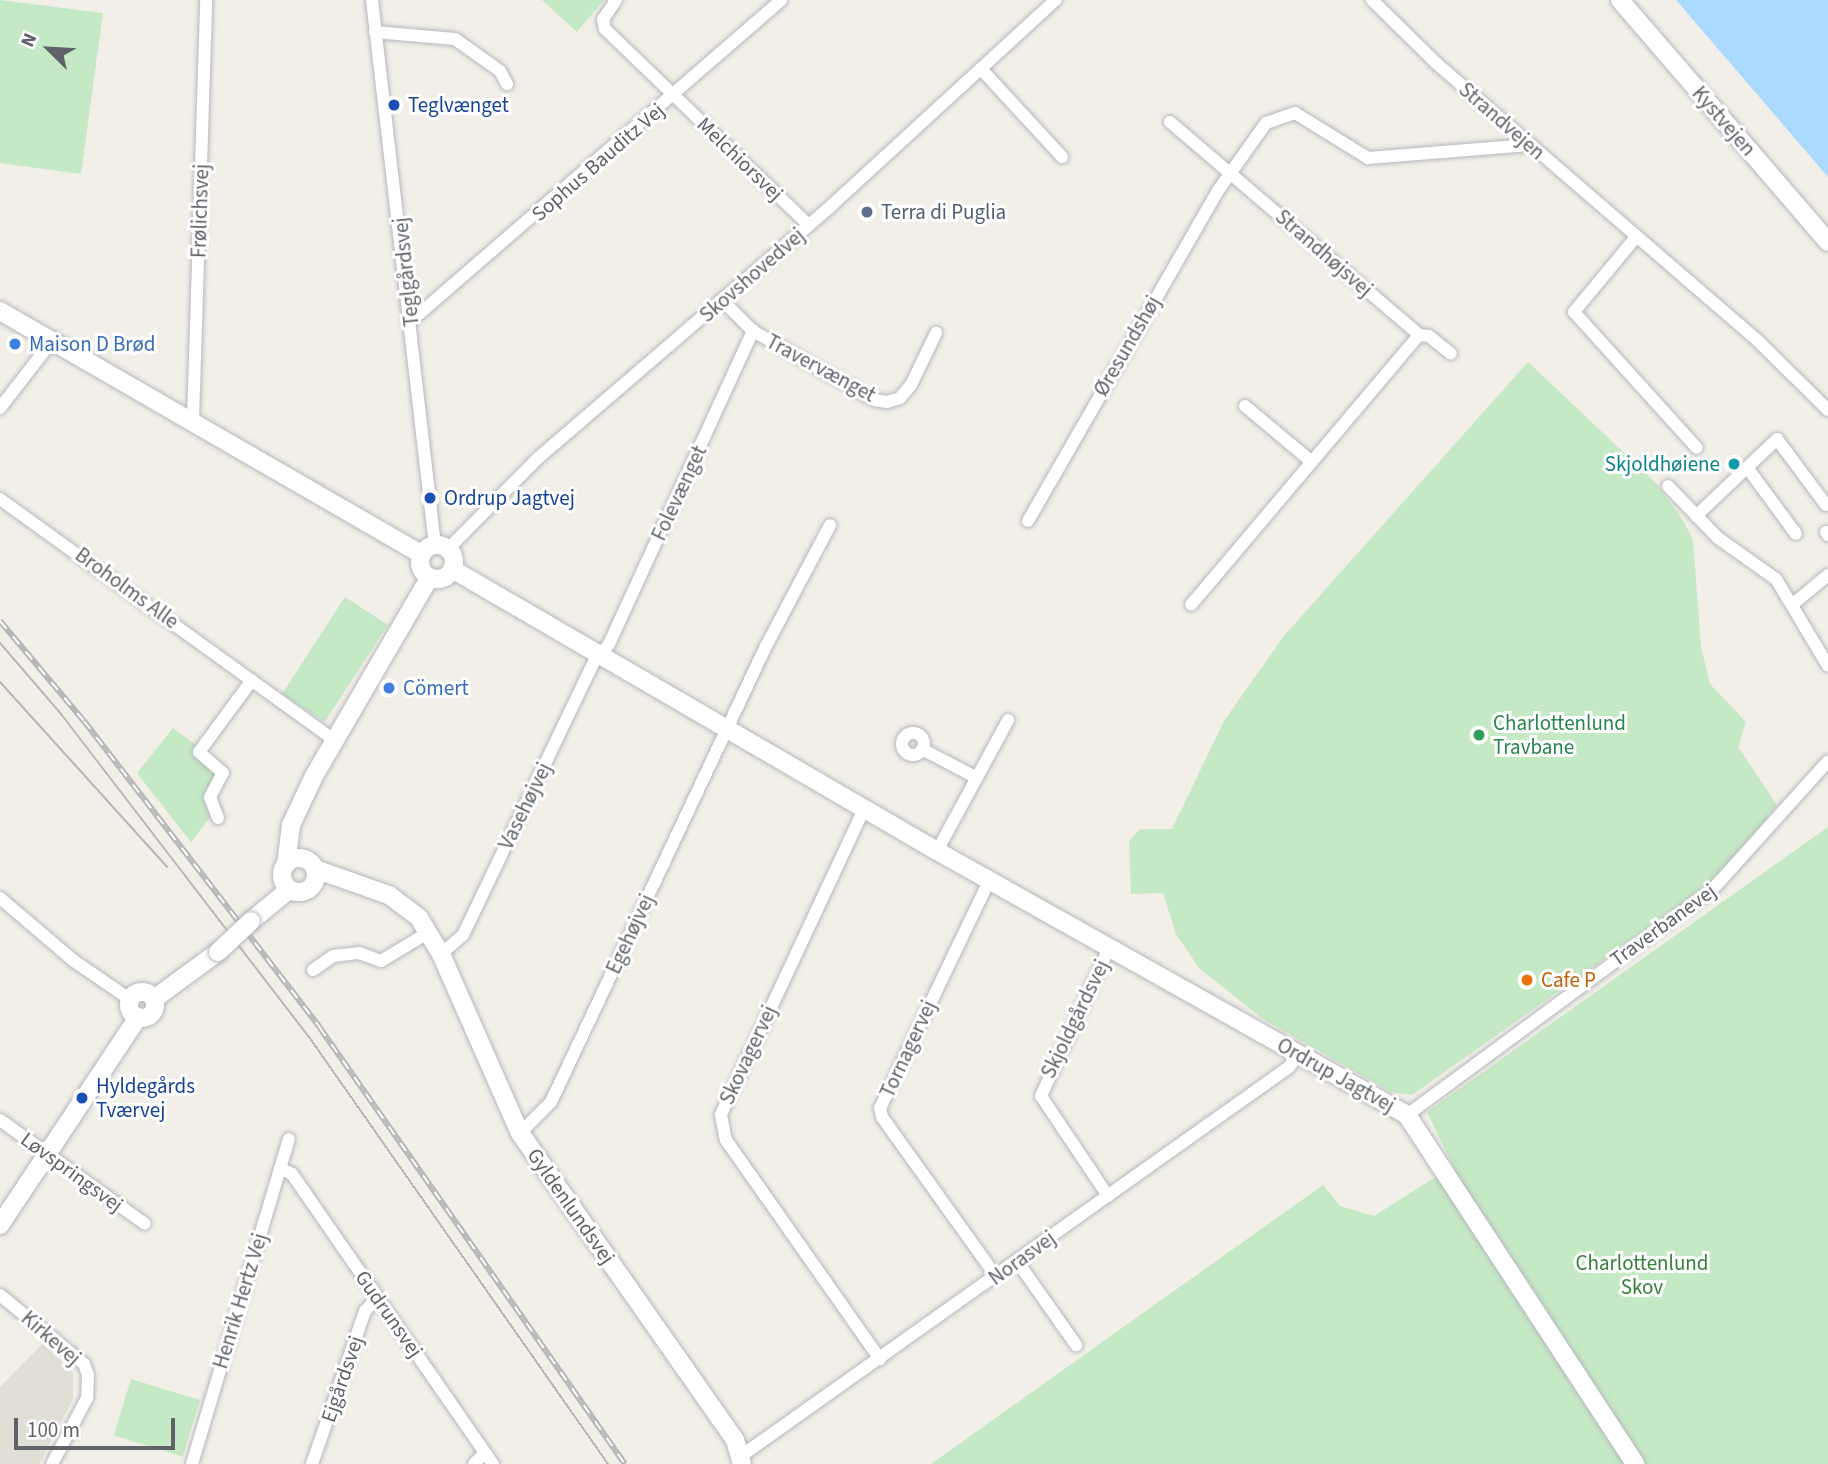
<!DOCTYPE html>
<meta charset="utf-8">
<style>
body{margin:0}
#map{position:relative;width:1828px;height:1464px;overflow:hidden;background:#f1efe8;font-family:"Source Sans 3",sans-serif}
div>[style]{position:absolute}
.education>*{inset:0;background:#e1ded6}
.green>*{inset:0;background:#c5e8c5;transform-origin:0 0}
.water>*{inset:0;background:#aadaff}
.roads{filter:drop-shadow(0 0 2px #b5b8bc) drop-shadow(0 0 2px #b5b8bc)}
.street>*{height:12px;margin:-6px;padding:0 6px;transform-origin:6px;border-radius:6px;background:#fff}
.street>.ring{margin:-6px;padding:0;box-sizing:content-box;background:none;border:12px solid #fff;border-radius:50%}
.secondary>*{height:18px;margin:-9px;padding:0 9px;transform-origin:9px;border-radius:9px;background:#fff}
.secondary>.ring{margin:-9px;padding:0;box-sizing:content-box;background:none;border:18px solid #fff;border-radius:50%}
.tram>*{height:2px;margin:-1px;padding:0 1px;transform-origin:1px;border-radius:1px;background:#b6b7b8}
.rail>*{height:6px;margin-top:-3px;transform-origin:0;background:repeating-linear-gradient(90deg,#fff 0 10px,#b6b7b8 0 20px);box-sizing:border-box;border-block:2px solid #b6b7b8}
.bridges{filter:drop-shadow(0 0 2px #b6babf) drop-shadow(0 0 2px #b6babf)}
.secondary-bridge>*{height:18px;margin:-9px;padding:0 9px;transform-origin:9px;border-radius:9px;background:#fff}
.dots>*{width:19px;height:19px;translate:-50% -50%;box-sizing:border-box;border:4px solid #fff;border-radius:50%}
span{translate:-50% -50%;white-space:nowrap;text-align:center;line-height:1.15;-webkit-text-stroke:6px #fff;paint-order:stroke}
.transit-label{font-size:21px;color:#164399}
.left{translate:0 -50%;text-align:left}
.street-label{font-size:21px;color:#5f6368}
.service-label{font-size:21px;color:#4e5e75}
.shop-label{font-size:21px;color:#366cbe}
.culture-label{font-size:21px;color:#0d838f}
.right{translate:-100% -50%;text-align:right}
.leisure-label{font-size:21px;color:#27864d}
.food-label{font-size:21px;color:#c56008}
.park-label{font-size:21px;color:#348238}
.north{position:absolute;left:14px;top:14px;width:70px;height:70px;-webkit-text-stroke:5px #fff;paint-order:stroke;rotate:294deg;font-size:19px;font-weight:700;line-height:28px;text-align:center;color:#5f6368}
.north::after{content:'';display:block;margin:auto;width:24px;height:32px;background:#5f6368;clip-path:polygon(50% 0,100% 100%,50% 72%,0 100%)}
.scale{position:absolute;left:14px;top:1418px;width:161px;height:32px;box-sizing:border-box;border:4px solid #5f6368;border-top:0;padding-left:9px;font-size:21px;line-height:24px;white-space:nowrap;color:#5f6368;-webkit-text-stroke:5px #fff;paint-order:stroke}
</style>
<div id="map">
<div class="education">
<div style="clip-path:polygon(43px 1343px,73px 1373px,73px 1399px,39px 1464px,0 1464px,0 1387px)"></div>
</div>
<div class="green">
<div style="clip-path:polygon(0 0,103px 13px,81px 174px,0 163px)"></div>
<div style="clip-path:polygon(542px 0,604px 0,577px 32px)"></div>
<div style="clip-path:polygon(1528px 362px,1657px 484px,1684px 522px,1693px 540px,1701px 647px,1710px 684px,1746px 722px,1738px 747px,1777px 805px,1730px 865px,1686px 901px,1412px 1095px,1391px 1092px,1263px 1019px,1199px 968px,1176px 934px,1163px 893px,1131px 894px,1129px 841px,1140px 829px,1172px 829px,1224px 721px,1283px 637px)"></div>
<div style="left:345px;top:597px;width:51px;height:116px;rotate:33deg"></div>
<div style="clip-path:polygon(173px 728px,230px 770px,210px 799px,219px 806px,191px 842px,137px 773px)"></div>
<div style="clip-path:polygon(1828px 827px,1828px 1464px,931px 1464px,1323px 1185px,1340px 1206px,1374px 1216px,1453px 1166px,1427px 1112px)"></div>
<div style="left:131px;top:1379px;width:72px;height:59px;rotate:17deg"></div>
</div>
<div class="water">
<div style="clip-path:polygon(1676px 0,1828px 0,1828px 177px)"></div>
</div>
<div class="roads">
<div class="street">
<div style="left:372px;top:0;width:549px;rotate:83.41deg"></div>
<div style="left:616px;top:0;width:23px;rotate:124deg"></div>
<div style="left:603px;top:19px;width:10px;rotate:79deg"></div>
<div style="left:605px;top:29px;width:283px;rotate:43.9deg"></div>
<div style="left:1372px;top:0;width:90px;rotate:44.5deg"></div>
<div style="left:1436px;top:63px;width:424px;rotate:40.8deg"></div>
<div style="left:1757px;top:340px;width:100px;rotate:44.6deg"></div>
<div style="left:375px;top:32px;width:80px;rotate:5deg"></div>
<div style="left:455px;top:39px;width:55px;rotate:35.4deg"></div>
<div style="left:500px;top:71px;width:15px;rotate:62deg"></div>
<div style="left:983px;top:71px;width:117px;rotate:47.4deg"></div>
<div style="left:1170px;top:122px;width:328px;rotate:40.5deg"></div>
<div style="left:1419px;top:335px;width:353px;rotate:130.2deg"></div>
<div style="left:1636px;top:237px;width:97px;rotate:129.6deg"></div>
<div style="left:1574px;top:312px;width:183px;rotate:47.9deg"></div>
<div style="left:723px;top:301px;width:42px;rotate:45deg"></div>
<div style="left:753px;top:331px;width:139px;rotate:29.7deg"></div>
<div style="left:874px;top:400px;width:13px;rotate:9deg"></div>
<div style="left:887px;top:402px;width:14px;rotate:-17deg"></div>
<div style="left:900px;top:398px;width:17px;rotate:-50deg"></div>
<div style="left:911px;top:385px;width:58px;rotate:-64.3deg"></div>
<div style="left:412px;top:320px;width:488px;rotate:-40.9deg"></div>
<div style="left:1419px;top:335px;width:10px;rotate:6deg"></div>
<div style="left:1429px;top:336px;width:28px;rotate:39deg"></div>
<div style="left:1245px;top:406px;width:87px;rotate:39.9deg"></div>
<div style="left:0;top:408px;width:85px;rotate:-52.2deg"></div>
<div style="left:193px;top:421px;width:421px;rotate:-88.2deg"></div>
<div style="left:1749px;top:470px;width:79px;rotate:53.7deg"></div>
<div style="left:1668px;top:486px;width:72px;rotate:46.1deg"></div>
<div style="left:1718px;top:538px;width:71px;rotate:35.3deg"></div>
<div style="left:1776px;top:579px;width:101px;rotate:59.1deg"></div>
<div style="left:0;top:499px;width:412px;rotate:35.8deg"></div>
<div style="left:1696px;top:516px;width:112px;rotate:-43.5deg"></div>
<div style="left:1777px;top:439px;width:82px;rotate:53.4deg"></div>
<div style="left:1028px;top:521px;width:379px;rotate:-60.1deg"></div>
<div style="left:1217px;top:192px;width:85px;rotate:-54.6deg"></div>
<div style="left:1266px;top:123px;width:31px;rotate:-19deg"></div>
<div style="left:1295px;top:113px;width:86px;rotate:31.7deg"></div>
<div style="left:1368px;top:158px;width:162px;rotate:-4.6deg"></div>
<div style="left:1826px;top:532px;width:4px;rotate:56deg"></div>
<div style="left:448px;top:549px;width:127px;rotate:-45.3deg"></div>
<div style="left:537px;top:459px;width:391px;rotate:-40.7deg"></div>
<div style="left:833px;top:204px;width:302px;rotate:-42.5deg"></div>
<div style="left:1793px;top:604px;width:45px;rotate:-39.6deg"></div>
<div class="ring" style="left:902px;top:733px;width:10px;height:10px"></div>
<div style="left:922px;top:749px;width:62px;rotate:27.8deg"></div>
<div style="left:865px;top:807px;width:340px;rotate:115.1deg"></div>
<div style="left:721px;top:1115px;width:25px;rotate:79deg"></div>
<div style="left:726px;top:1140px;width:268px;rotate:54.9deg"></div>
<div style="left:218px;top:818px;width:22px;rotate:-111deg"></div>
<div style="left:210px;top:797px;width:27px;rotate:-62deg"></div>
<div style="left:223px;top:773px;width:32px;rotate:-139deg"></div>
<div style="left:199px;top:752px;width:89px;rotate:-53.6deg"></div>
<div style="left:937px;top:851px;width:149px;rotate:-61.5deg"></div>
<div style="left:989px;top:881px;width:252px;rotate:115.6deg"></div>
<div style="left:880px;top:1108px;width:9px;rotate:77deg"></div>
<div style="left:882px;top:1117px;width:196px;rotate:54.4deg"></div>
<div style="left:0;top:898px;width:97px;rotate:40.4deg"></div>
<div style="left:74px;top:961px;width:69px;rotate:34.4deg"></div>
<div style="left:441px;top:954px;width:29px;rotate:-41deg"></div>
<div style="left:463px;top:935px;width:303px;rotate:-64.4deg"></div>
<div style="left:594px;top:662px;width:23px;rotate:-50deg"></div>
<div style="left:609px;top:644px;width:345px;rotate:-65.3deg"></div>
<div style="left:313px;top:970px;width:24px;rotate:-35deg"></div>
<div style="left:333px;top:956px;width:26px;rotate:-7deg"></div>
<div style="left:359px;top:953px;width:23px;rotate:20deg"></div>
<div style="left:381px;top:961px;width:56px;rotate:-31.1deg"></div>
<div style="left:1407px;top:1115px;width:379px;rotate:-36.4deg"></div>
<div style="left:1712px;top:890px;width:173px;rotate:-48deg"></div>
<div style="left:0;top:1120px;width:178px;rotate:35.6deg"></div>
<div style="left:520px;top:1133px;width:44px;rotate:-45deg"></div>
<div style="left:551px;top:1102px;width:502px;rotate:-64.76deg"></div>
<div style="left:765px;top:648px;width:139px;rotate:-62.1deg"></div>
<div style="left:280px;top:1168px;width:13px;rotate:27deg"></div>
<div style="left:292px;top:1174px;width:353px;rotate:55.3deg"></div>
<div style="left:1108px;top:1196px;width:120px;rotate:-123.8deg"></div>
<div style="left:1041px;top:1096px;width:163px;rotate:-65.3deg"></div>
<div style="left:1017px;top:1261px;width:103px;rotate:54.9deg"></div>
<div style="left:0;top:1295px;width:109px;rotate:39.4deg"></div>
<div style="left:84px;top:1364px;width:12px;rotate:70deg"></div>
<div style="left:88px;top:1375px;width:23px;rotate:92deg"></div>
<div style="left:87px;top:1398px;width:75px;rotate:117.9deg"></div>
<div style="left:741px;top:1456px;width:672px;rotate:-35.37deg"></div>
<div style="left:1289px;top:1067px;width:16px;rotate:-55deg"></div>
<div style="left:192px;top:1464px;width:339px;rotate:-73.4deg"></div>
<div style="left:312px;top:1464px;width:162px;rotate:-70.9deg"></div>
<div style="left:365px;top:1311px;width:19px;rotate:-47deg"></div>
<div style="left:474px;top:1464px;width:16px;rotate:-47deg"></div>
</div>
<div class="secondary">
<div style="left:1620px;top:0;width:319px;rotate:49.3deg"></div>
<div style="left:0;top:311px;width:487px;rotate:30deg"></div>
<div class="ring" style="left:420px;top:545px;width:16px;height:16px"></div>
<div style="left:452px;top:569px;width:561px;rotate:30.18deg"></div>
<div style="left:937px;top:851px;width:539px;rotate:29.32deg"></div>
<div style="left:1407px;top:1115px;width:417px;rotate:56.8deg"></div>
<div class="ring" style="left:282px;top:858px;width:16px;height:16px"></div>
<div style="left:286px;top:865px;width:40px;rotate:-82.9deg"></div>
<div style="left:291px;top:825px;width:54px;rotate:-64.9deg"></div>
<div style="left:314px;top:776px;width:230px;rotate:-59.8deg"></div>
<div style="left:315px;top:869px;width:78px;rotate:19.4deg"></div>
<div style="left:389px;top:895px;width:38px;rotate:37deg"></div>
<div style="left:419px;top:918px;width:42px;rotate:58.6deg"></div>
<div style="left:441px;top:954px;width:196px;rotate:66.2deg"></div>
<div style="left:520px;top:1133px;width:375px;rotate:55deg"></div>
<div style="left:735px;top:1440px;width:25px;rotate:74deg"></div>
<div style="left:251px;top:921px;width:50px;rotate:-39.4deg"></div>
<div class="ring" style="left:129px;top:992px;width:8px;height:8px"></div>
<div style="left:154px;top:999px;width:79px;rotate:-36.3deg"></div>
<div style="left:0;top:1225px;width:250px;rotate:-56.4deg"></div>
</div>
</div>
<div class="tram">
<div style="left:0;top:643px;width:94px;rotate:49.3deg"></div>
<div style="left:61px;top:714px;width:407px;rotate:52.5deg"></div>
<div style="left:309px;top:1037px;width:521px;rotate:55deg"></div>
<div style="left:0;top:682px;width:249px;rotate:47.9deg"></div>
</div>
<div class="rail">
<div style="left:0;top:621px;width:131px;rotate:50deg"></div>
<div style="left:84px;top:721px;width:387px;rotate:52.4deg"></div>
<div style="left:320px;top:1028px;width:532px;rotate:55.03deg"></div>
</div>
<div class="bridges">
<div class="secondary-bridge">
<div style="left:218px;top:952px;width:45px;rotate:-43.2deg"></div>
</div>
</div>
<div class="dots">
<div style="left:394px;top:105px;background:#1a4fb4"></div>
<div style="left:867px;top:212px;background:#5c6f8a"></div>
<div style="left:15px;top:344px;background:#3f7fe0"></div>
<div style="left:1734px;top:464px;background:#0f9aa8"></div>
<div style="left:430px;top:498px;background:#1a4fb4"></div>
<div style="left:389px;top:688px;background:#3f7fe0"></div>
<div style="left:1479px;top:735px;background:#2e9e5b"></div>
<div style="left:1527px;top:980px;background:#e8710a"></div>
<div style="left:82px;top:1098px;background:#1a4fb4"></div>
</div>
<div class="transit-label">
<span class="left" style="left:408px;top:105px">Teglvænget</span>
<span class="left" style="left:444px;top:498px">Ordrup Jagtvej</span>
<span class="left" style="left:96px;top:1098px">Hyldegårds<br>Tværvej</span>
</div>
<div class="street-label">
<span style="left:1502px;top:121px;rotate:41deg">Strandvejen</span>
<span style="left:1724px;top:121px;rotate:49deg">Kystvejen</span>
<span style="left:740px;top:159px;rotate:44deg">Melchiorsvej</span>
<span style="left:598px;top:162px;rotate:-41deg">Sophus Bauditz Vej</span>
<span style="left:200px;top:211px;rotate:-88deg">Frølichsvej</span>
<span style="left:1324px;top:253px;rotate:41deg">Strandhøjsvej</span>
<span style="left:406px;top:272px;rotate:-96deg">Teglgårdsvej</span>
<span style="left:752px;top:275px;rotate:-41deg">Skovshovedvej</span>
<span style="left:1127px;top:346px;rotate:-60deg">Øresundshøj</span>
<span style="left:821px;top:368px;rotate:28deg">Travervænget</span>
<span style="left:679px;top:493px;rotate:-65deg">Folevænget</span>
<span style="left:127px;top:588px;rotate:36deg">Broholms Alle</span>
<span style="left:525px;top:806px;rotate:-64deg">Vasehøjvej</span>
<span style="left:1663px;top:925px;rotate:-36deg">Traverbanevej</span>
<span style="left:630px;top:934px;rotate:-65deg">Egehøjvej</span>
<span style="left:1075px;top:1019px;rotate:-64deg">Skjoldgårdsvej</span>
<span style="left:908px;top:1049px;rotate:-65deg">Tornagervej</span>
<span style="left:748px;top:1055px;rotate:-65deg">Skovagervej</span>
<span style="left:1336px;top:1075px;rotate:29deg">Ordrup Jagtvej</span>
<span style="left:72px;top:1172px;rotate:36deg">Løvspringsvej</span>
<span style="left:571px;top:1206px;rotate:55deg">Gyldenlundsvej</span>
<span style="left:1022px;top:1258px;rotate:-36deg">Norasvej</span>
<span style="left:240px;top:1301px;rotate:-73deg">Henrik Hertz Vej</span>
<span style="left:389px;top:1314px;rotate:55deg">Gudrunsvej</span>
<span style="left:51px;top:1338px;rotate:41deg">Kirkevej</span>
<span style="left:342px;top:1379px;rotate:-71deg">Ejgårdsvej</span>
</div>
<div class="service-label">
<span class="left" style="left:881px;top:212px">Terra di Puglia</span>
</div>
<div class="shop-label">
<span class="left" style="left:29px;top:344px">Maison D Brød</span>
<span class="left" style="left:403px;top:688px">Cömert</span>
</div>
<div class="culture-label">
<span class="right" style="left:1720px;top:464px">Skjoldhøiene</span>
</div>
<div class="leisure-label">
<span class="left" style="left:1493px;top:735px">Charlottenlund<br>Travbane</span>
</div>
<div class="food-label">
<span class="left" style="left:1541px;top:980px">Cafe P</span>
</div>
<div class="park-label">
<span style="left:1642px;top:1275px">Charlottenlund<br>Skov</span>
</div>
<div class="north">N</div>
<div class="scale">100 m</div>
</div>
